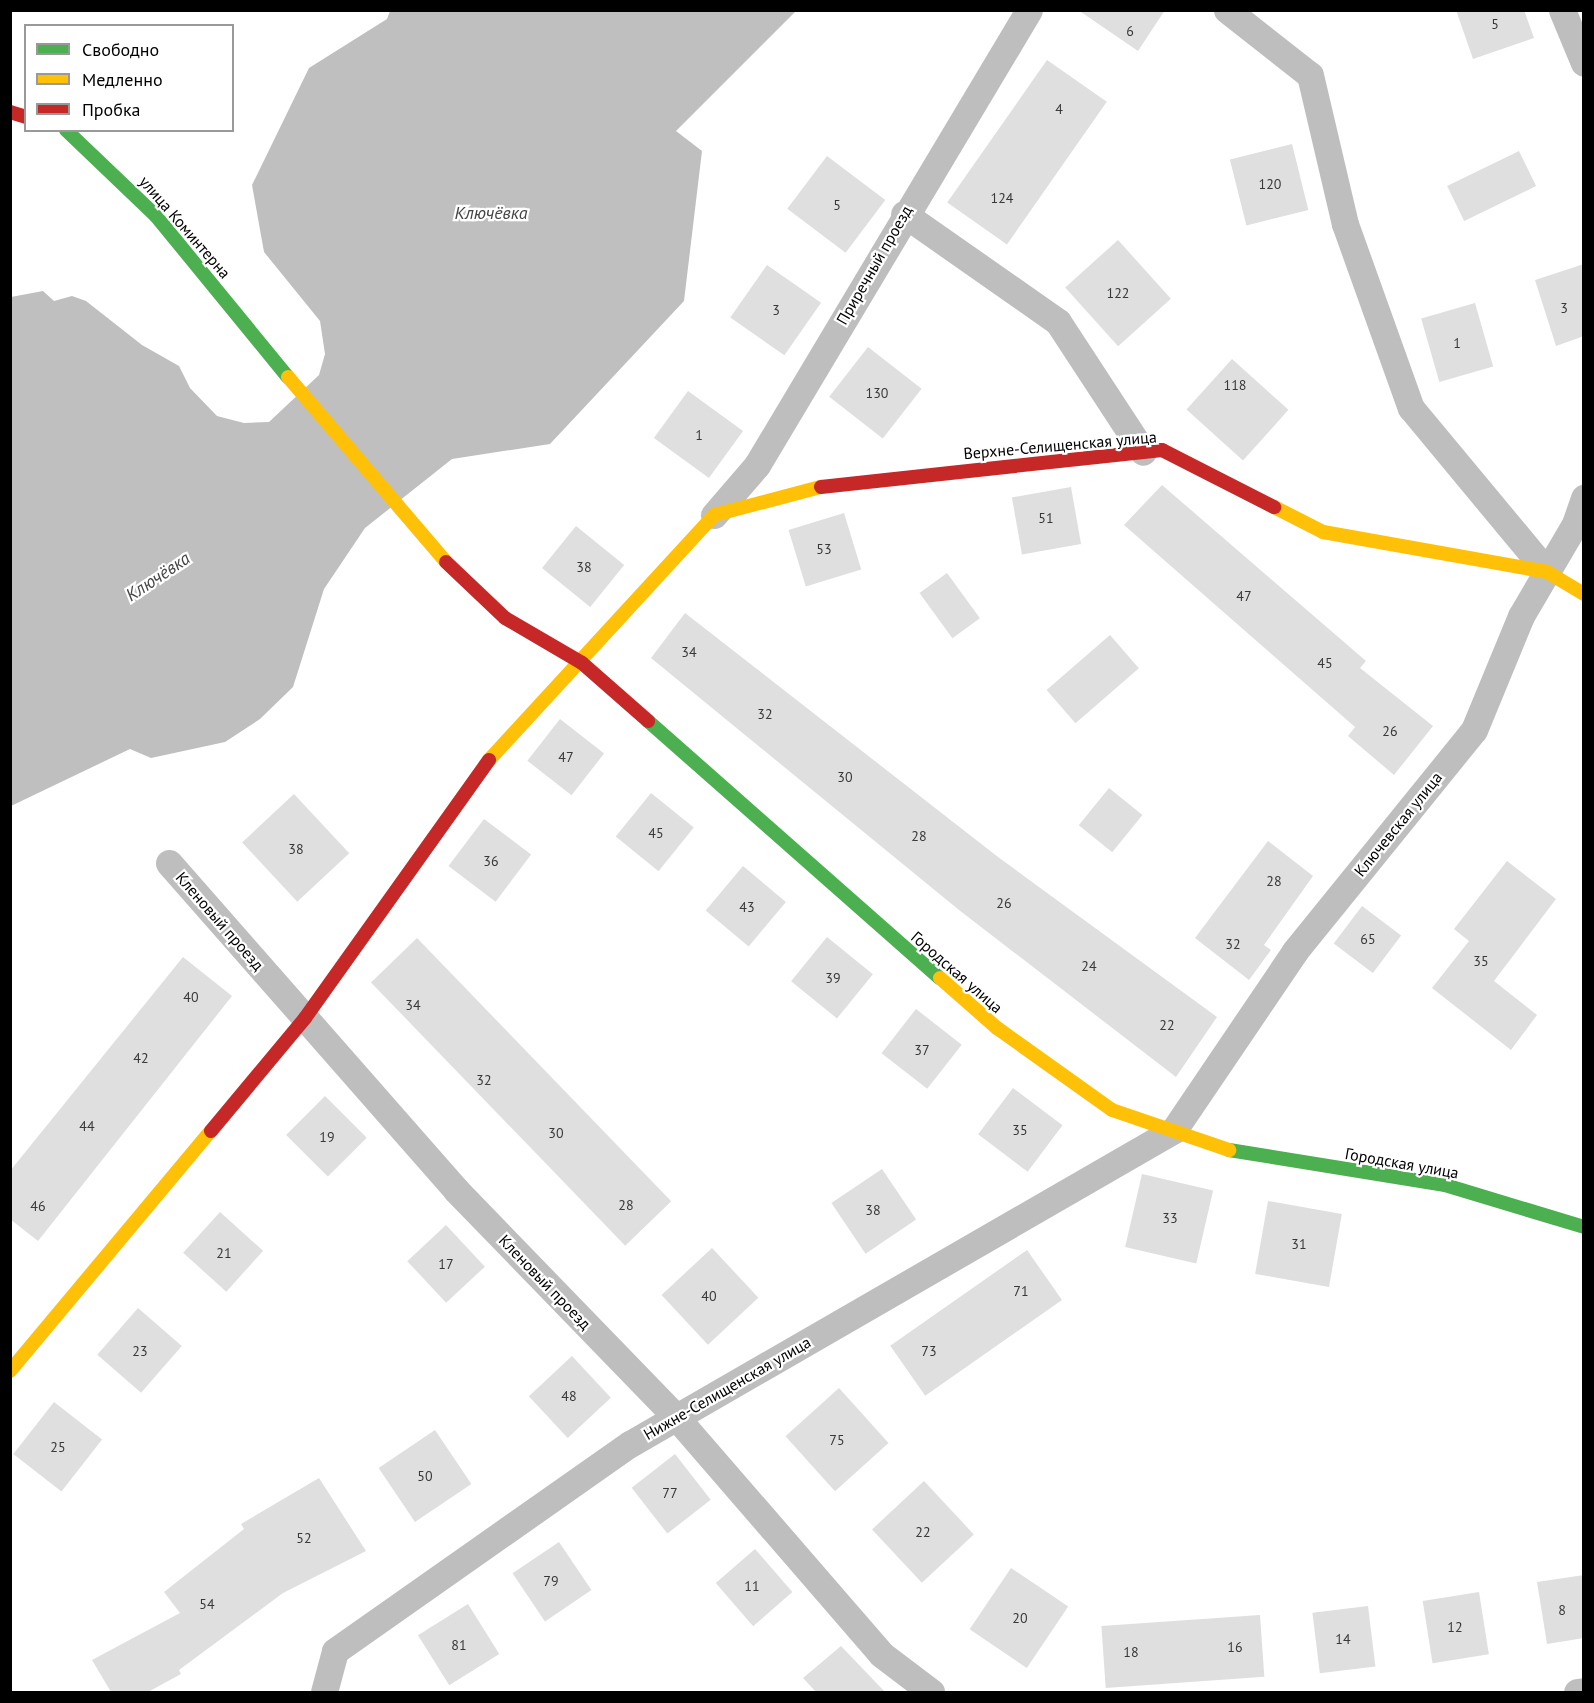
<!DOCTYPE html>
<meta charset="utf-8">
<style>
body{margin:0}
#map{position:relative;width:1594px;height:1703px;overflow:hidden;background:#fff;font-family:"PT Sans",sans-serif}
div>[style]{position:absolute}
.water>*{inset:0;background:#bfbfbf}
.building>*{inset:0;background:#dfdfdf;transform-origin:0 0}
.street>*{height:27px;margin:-13.5px;padding:0 13.5px;transform-origin:13.5px;border-radius:13.5px;background:#bebebe}
.fast>*{height:14px;margin:-7px;padding:0 7px;transform-origin:7px;border-radius:7px;background:#4caf50}
.slow>*{height:14px;margin:-7px;padding:0 7px;transform-origin:7px;border-radius:7px;background:#ffc107}
.jam>*{height:14px;margin:-7px;padding:0 7px;transform-origin:7px;border-radius:7px;background:#c62828}
span{translate:-50% -50%;white-space:nowrap;text-align:center;line-height:1.15;-webkit-text-stroke:4.5px #fff;paint-order:stroke}
.number-label{font-size:14px;color:#383838}
.number-label span{-webkit-text-stroke-width:0}
.street-label{font-size:16px;color:#000}
.water-label{font-size:18px;color:#444;font-style:italic}
.frame{position:absolute;inset:0;border:12px solid #000;pointer-events:none}
.legend{position:absolute;left:24px;top:24px;width:210px;height:108px;box-sizing:border-box;background:#fff;border:2px solid #999;margin:0;padding:8px 10px;list-style:none;font-size:18px;color:#000}
.legend li{display:flex;align-items:center;gap:12px;height:30px}
.legend b{width:30px;border:2px solid #999}
</style>
<div id="map">
<div class="water">
<div style="clip-path:polygon(390px 11px,796px 11px,676px 131px,702px 151px,684px 301px,550px 444px,452px 459px,365px 528px,324px 589px,293px 687px,260px 719px,225px 742px,151px 758px,130px 749px,11px 806px,11px 297px,43px 291px,54px 301px,72px 296px,86px 301px,142px 345px,179px 366px,190px 388px,217px 416px,244px 423px,269px 422px,319px 375px,325px 354px,320px 321px,264px 252px,252px 185px,309px 68px,387px 19px)"></div>
</div>
<div class="building">
<div style="clip-path:polygon(1078px 10px,1165px 10px,1138px 51px)"></div>
<div style="clip-path:polygon(1456px 10px,1524px 10px,1534px 38px,1473px 59px)"></div>
<div style="left:1047px;top:60px;width:73px;height:174px;rotate:35deg"></div>
<div style="left:1292px;top:144px;width:68px;height:64px;rotate:76deg"></div>
<div style="left:1519px;top:151px;width:39px;height:80px;rotate:64deg"></div>
<div style="left:827px;top:156px;width:73px;height:66px;rotate:37deg"></div>
<div style="left:1118px;top:240px;width:79px;height:71px;rotate:48deg"></div>
<div style="clip-path:polygon(1584px 264px,1584px 336px,1556px 346px,1535px 280px)"></div>
<div style="left:767px;top:265px;width:66px;height:64px;rotate:35deg"></div>
<div style="left:1475px;top:303px;width:66px;height:56px;rotate:74deg"></div>
<div style="left:868px;top:347px;width:68px;height:63px;rotate:38deg"></div>
<div style="left:1232px;top:359px;width:76px;height:68px;rotate:42deg"></div>
<div style="left:688px;top:391px;width:68px;height:58px;rotate:36deg"></div>
<div style="clip-path:polygon(1162px 485px,1366px 661px,1360px 668px,1433px 726px,1394px 775px,1348px 736px,1355px 727px,1124px 525px)"></div>
<div style="left:1071px;top:487px;width:58px;height:60px;rotate:80deg"></div>
<div style="left:844px;top:513px;width:59px;height:58px;rotate:73deg"></div>
<div style="left:576px;top:526px;width:62px;height:54px;rotate:39deg"></div>
<div style="left:947px;top:573px;width:56px;height:34px;rotate:54deg"></div>
<div style="clip-path:polygon(685px 613px,998px 857px,1217px 1017px,1176px 1077px,959px 910px,651px 658px)"></div>
<div style="left:1110px;top:635px;width:44px;height:84px;rotate:49deg"></div>
<div style="left:560px;top:719px;width:56px;height:53px;rotate:38deg"></div>
<div style="left:1109px;top:788px;width:43px;height:48px;rotate:39deg"></div>
<div style="left:651px;top:793px;width:55px;height:56px;rotate:39deg"></div>
<div style="left:294px;top:794px;width:81px;height:71px;rotate:47deg"></div>
<div style="left:484px;top:819px;width:59px;height:59px;rotate:37deg"></div>
<div style="clip-path:polygon(1268px 841px,1313px 876px,1264px 945px,1271px 950px,1249px 980px,1195px 938px)"></div>
<div style="clip-path:polygon(1507px 861px,1556px 899px,1494px 981px,1537px 1015px,1511px 1050px,1432px 988px,1469px 941px,1454px 929px)"></div>
<div style="left:743px;top:866px;width:56px;height:58px;rotate:40deg"></div>
<div style="left:1362px;top:906px;width:49px;height:47px;rotate:37deg"></div>
<div style="left:827px;top:937px;width:59px;height:57px;rotate:39deg"></div>
<div style="left:417px;top:938px;width:366px;height:64px;rotate:46deg"></div>
<div style="clip-path:polygon(183px 957px,232px 996px,38px 1241px,10px 1219px,10px 1171px)"></div>
<div style="left:916px;top:1009px;width:58px;height:56px;rotate:38deg"></div>
<div style="left:1013px;top:1088px;width:62px;height:58px;rotate:37deg"></div>
<div style="left:325px;top:1096px;width:59px;height:55px;rotate:45deg"></div>
<div style="left:882px;top:1169px;width:61px;height:61px;rotate:56deg"></div>
<div style="left:1142px;top:1174px;width:73px;height:75px;rotate:13deg"></div>
<div style="left:1268px;top:1201px;width:75px;height:74px;rotate:10deg"></div>
<div style="left:220px;top:1212px;width:58px;height:55px;rotate:42deg"></div>
<div style="left:446px;top:1225px;width:57px;height:53px;rotate:47deg"></div>
<div style="left:712px;top:1248px;width:68px;height:69px;rotate:47deg"></div>
<div style="left:1027px;top:1250px;width:61px;height:167px;rotate:55deg"></div>
<div style="left:138px;top:1308px;width:58px;height:62px;rotate:41deg"></div>
<div style="left:572px;top:1356px;width:57px;height:59px;rotate:47deg"></div>
<div style="left:839px;top:1388px;width:74px;height:72px;rotate:48deg"></div>
<div style="left:54px;top:1402px;width:61px;height:66px;rotate:38deg"></div>
<div style="left:435px;top:1430px;width:65px;height:68px;rotate:56deg"></div>
<div style="left:675px;top:1454px;width:58px;height:55px;rotate:52deg"></div>
<div style="clip-path:polygon(319px 1478px,366px 1551px,283px 1593px,179px 1670px,181px 1674px,148px 1692px,111px 1692px,92px 1660px,180px 1613px,164px 1592px,244px 1529px,241px 1524px)"></div>
<div style="left:924px;top:1481px;width:73px;height:71px;rotate:47deg"></div>
<div style="left:559px;top:1542px;width:58px;height:56px;rotate:56deg"></div>
<div style="left:755px;top:1549px;width:57px;height:52px;rotate:49deg"></div>
<div style="left:1011px;top:1568px;width:69px;height:74px;rotate:34deg"></div>
<div style="clip-path:polygon(1584px 1575px,1584px 1638px,1547px 1644px,1537px 1582px)"></div>
<div style="left:1479px;top:1592px;width:63px;height:57px;rotate:81deg"></div>
<div style="left:468px;top:1604px;width:59px;height:59px;rotate:58deg"></div>
<div style="left:1368px;top:1606px;width:61px;height:56px;rotate:83deg"></div>
<div style="left:1260px;top:1615px;width:62px;height:159px;rotate:86deg"></div>
<div style="clip-path:polygon(841px 1646px,885px 1692px,816px 1692px,803px 1678px)"></div>
</div>
<div class="street">
<div style="left:1227px;top:10px;width:105px;rotate:38.1deg"></div>
<div style="left:1310px;top:75px;width:153px;rotate:76.8deg"></div>
<div style="left:1345px;top:224px;width:195px;rotate:70.3deg"></div>
<div style="left:1411px;top:408px;width:213px;rotate:50.3deg"></div>
<div style="left:1562px;top:10px;width:57px;rotate:67.5deg"></div>
<div style="left:904px;top:214px;width:188px;rotate:35deg"></div>
<div style="left:1058px;top:322px;width:155px;rotate:56.8deg"></div>
<div style="left:714px;top:515px;width:66px;rotate:-49.3deg"></div>
<div style="left:757px;top:465px;width:530px;rotate:-59.13deg"></div>
<div style="left:169px;top:863px;width:435px;rotate:48.7deg"></div>
<div style="left:456px;top:1190px;width:316px;rotate:45.9deg"></div>
<div style="left:676px;top:1417px;width:313px;rotate:49.1deg"></div>
<div style="left:881px;top:1654px;width:63px;rotate:37.2deg"></div>
<div style="left:324px;top:1692px;width:42px;rotate:-75deg"></div>
<div style="left:335px;top:1651px;width:360px;rotate:-35.1deg"></div>
<div style="left:630px;top:1444px;width:628px;rotate:-29.99deg"></div>
<div style="left:1174px;top:1130px;width:216px;rotate:-55.9deg"></div>
<div style="left:1295px;top:951px;width:284px;rotate:-51deg"></div>
<div style="left:1474px;top:730px;width:123px;rotate:-67.6deg"></div>
<div style="left:1521px;top:616px;width:107px;rotate:-59.6deg"></div>
<div style="left:1575px;top:524px;width:28px;rotate:-71deg"></div>
<div style="left:1577px;top:1692px;width:7px;rotate:-8deg"></div>
</div>
<div class="fast">
<div style="left:66px;top:130px;width:124px;rotate:43.7deg"></div>
<div style="left:156px;top:216px;width:208px;rotate:50.7deg"></div>
<div style="left:648px;top:721px;width:389px;rotate:41.4deg"></div>
<div style="left:1229px;top:1150px;width:219px;rotate:9.2deg"></div>
<div style="left:1445px;top:1185px;width:145px;rotate:16.8deg"></div>
</div>
<div class="slow">
<div style="left:288px;top:377px;width:243px;rotate:49.5deg"></div>
<div style="left:1274px;top:507px;width:55px;rotate:27deg"></div>
<div style="left:1323px;top:532px;width:228px;rotate:10.1deg"></div>
<div style="left:1547px;top:572px;width:43px;rotate:30.7deg"></div>
<div style="left:489px;top:760px;width:333px;rotate:-47.4deg"></div>
<div style="left:714px;top:515px;width:111px;rotate:-14.7deg"></div>
<div style="left:940px;top:978px;width:76px;rotate:41.3deg"></div>
<div style="left:997px;top:1028px;width:141px;rotate:35.5deg"></div>
<div style="left:1112px;top:1110px;width:124px;rotate:18.9deg"></div>
<div style="left:10px;top:1371px;width:313px;rotate:-50.1deg"></div>
</div>
<div class="jam">
<div style="left:10px;top:112px;width:17px;rotate:17deg"></div>
<div style="left:821px;top:487px;width:343px;rotate:-6.2deg"></div>
<div style="left:1162px;top:450px;width:126px;rotate:27deg"></div>
<div style="left:446px;top:562px;width:81px;rotate:43.5deg"></div>
<div style="left:505px;top:618px;width:89px;rotate:30.3deg"></div>
<div style="left:582px;top:663px;width:88px;rotate:41.3deg"></div>
<div style="left:211px;top:1131px;width:147px;rotate:-50.2deg"></div>
<div style="left:305px;top:1018px;width:317px;rotate:-54.5deg"></div>
</div>
<div class="number-label">
<span style="left:1495px;top:24px">5</span>
<span style="left:1130px;top:31px">6</span>
<span style="left:1059px;top:109px">4</span>
<span style="left:1270px;top:184px">120</span>
<span style="left:1002px;top:198px">124</span>
<span style="left:837px;top:205px">5</span>
<span style="left:1118px;top:293px">122</span>
<span style="left:1564px;top:308px">3</span>
<span style="left:776px;top:310px">3</span>
<span style="left:1457px;top:343px">1</span>
<span style="left:1235px;top:385px">118</span>
<span style="left:877px;top:393px">130</span>
<span style="left:699px;top:435px">1</span>
<span style="left:1046px;top:518px">51</span>
<span style="left:824px;top:549px">53</span>
<span style="left:584px;top:567px">38</span>
<span style="left:1244px;top:596px">47</span>
<span style="left:689px;top:652px">34</span>
<span style="left:1325px;top:663px">45</span>
<span style="left:765px;top:714px">32</span>
<span style="left:1390px;top:731px">26</span>
<span style="left:566px;top:757px">47</span>
<span style="left:845px;top:777px">30</span>
<span style="left:656px;top:833px">45</span>
<span style="left:919px;top:836px">28</span>
<span style="left:296px;top:849px">38</span>
<span style="left:491px;top:861px">36</span>
<span style="left:1274px;top:881px">28</span>
<span style="left:1004px;top:903px">26</span>
<span style="left:747px;top:907px">43</span>
<span style="left:1368px;top:939px">65</span>
<span style="left:1233px;top:944px">32</span>
<span style="left:1481px;top:961px">35</span>
<span style="left:1089px;top:966px">24</span>
<span style="left:833px;top:978px">39</span>
<span style="left:191px;top:997px">40</span>
<span style="left:413px;top:1005px">34</span>
<span style="left:1167px;top:1025px">22</span>
<span style="left:922px;top:1050px">37</span>
<span style="left:141px;top:1058px">42</span>
<span style="left:484px;top:1080px">32</span>
<span style="left:87px;top:1126px">44</span>
<span style="left:1020px;top:1130px">35</span>
<span style="left:556px;top:1133px">30</span>
<span style="left:327px;top:1137px">19</span>
<span style="left:626px;top:1205px">28</span>
<span style="left:38px;top:1206px">46</span>
<span style="left:873px;top:1210px">38</span>
<span style="left:1170px;top:1218px">33</span>
<span style="left:1299px;top:1244px">31</span>
<span style="left:224px;top:1253px">21</span>
<span style="left:446px;top:1264px">17</span>
<span style="left:1021px;top:1291px">71</span>
<span style="left:709px;top:1296px">40</span>
<span style="left:140px;top:1351px">23</span>
<span style="left:929px;top:1351px">73</span>
<span style="left:569px;top:1396px">48</span>
<span style="left:837px;top:1440px">75</span>
<span style="left:58px;top:1447px">25</span>
<span style="left:425px;top:1476px">50</span>
<span style="left:670px;top:1493px">77</span>
<span style="left:923px;top:1532px">22</span>
<span style="left:304px;top:1538px">52</span>
<span style="left:551px;top:1581px">79</span>
<span style="left:752px;top:1586px">11</span>
<span style="left:207px;top:1604px">54</span>
<span style="left:1562px;top:1610px">8</span>
<span style="left:1020px;top:1618px">20</span>
<span style="left:1455px;top:1627px">12</span>
<span style="left:1343px;top:1639px">14</span>
<span style="left:459px;top:1645px">81</span>
<span style="left:1235px;top:1647px">16</span>
<span style="left:1131px;top:1652px">18</span>
</div>
<div class="street-label">
<span style="left:185px;top:227px;rotate:49deg">улица Коминтерна</span>
<span style="left:874px;top:265px;rotate:-60deg">Приречный проезд</span>
<span style="left:1060px;top:445px;rotate:-5deg">Верхне-Селищенская улица</span>
<span style="left:1398px;top:824px;rotate:-51deg">Ключевская улица</span>
<span style="left:220px;top:921px;rotate:49deg">Кленовый проезд</span>
<span style="left:957px;top:972px;rotate:41deg">Городская улица</span>
<span style="left:1402px;top:1163px;rotate:10deg">Городская улица</span>
<span style="left:545px;top:1282px;rotate:46deg">Кленовый проезд</span>
<span style="left:727px;top:1388px;rotate:-30deg">Нижне-Селищенская улица</span>
</div>
<div class="water-label">
<span style="left:491px;top:213px">Ключёвка</span>
<span style="left:158px;top:577px;rotate:-34deg">Ключёвка</span>
</div>
<div class="frame"></div>
<ul class="legend">
<li><b style="height:8px;background:#4caf50"></b>Свободно</li>
<li><b style="height:8px;background:#ffc107"></b>Медленно</li>
<li><b style="height:8px;background:#c62828"></b>Пробка</li>
</ul>
</div>
